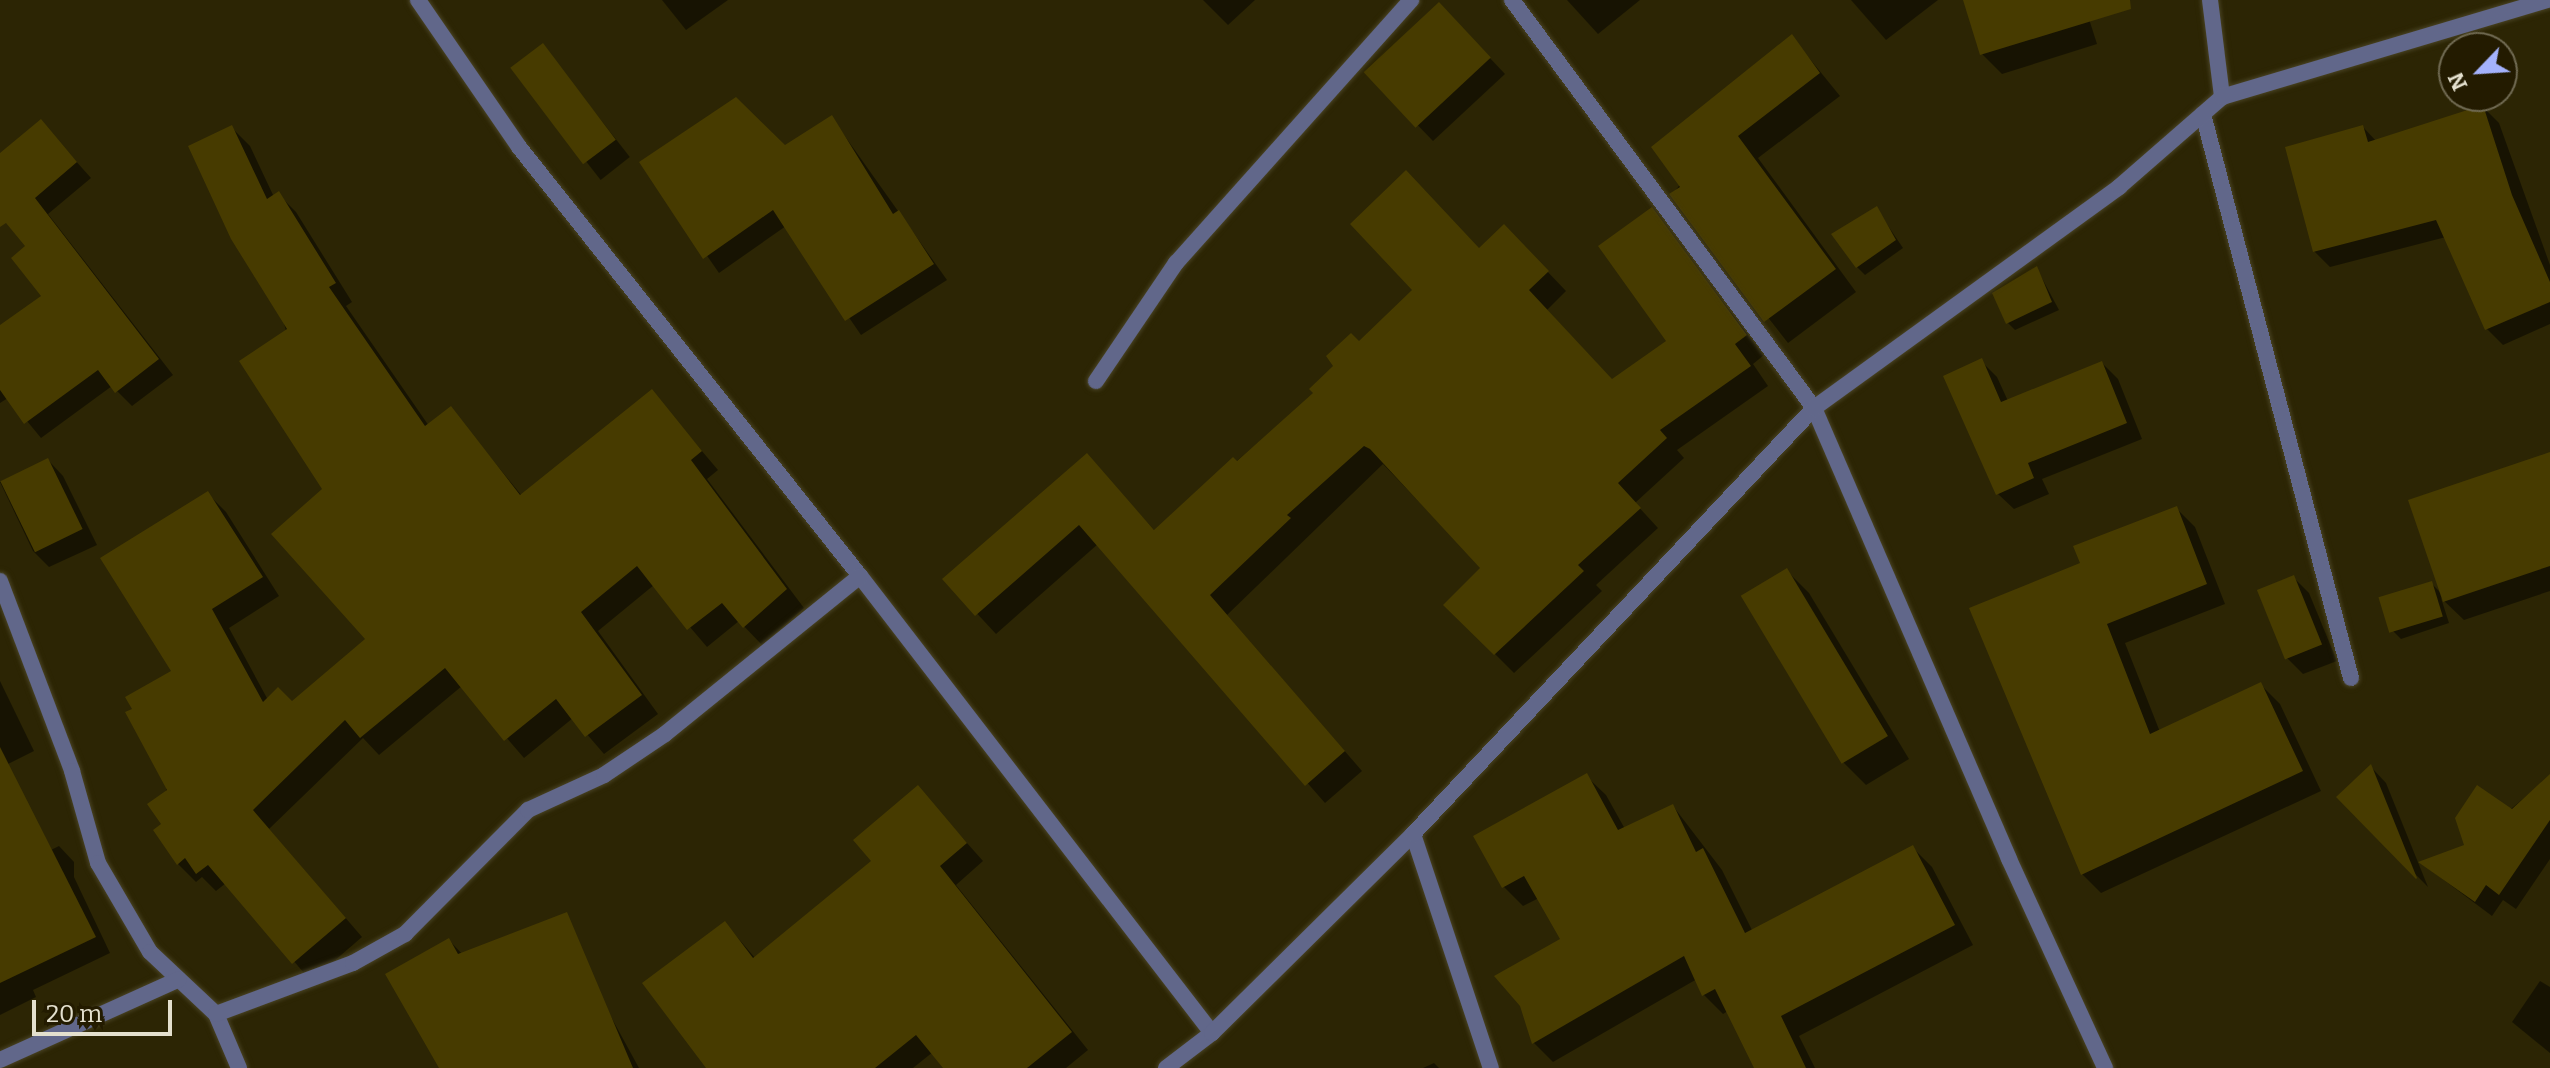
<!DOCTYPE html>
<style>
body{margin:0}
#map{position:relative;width:2550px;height:1068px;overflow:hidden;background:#2c2504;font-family:Bitter,serif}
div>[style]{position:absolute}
.shadow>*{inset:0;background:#0007;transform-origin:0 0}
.building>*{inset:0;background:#473b00;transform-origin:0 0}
.roads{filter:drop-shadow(0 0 2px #494324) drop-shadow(0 0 2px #494324)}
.street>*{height:16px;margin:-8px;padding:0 8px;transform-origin:8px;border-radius:8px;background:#61678a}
span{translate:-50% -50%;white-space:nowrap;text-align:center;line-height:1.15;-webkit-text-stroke:7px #231b00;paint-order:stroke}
.north{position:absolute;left:2438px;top:32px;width:80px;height:80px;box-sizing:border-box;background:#231b00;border:2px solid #706a52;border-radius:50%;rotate:245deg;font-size:22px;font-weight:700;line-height:32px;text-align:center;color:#e4e0ce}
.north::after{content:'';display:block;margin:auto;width:28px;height:36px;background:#a4b2fc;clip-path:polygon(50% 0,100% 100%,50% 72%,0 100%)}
.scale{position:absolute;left:32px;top:1000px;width:140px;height:36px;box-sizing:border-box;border:4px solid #e4e0ce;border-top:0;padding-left:10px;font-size:24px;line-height:28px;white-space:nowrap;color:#e4e0ce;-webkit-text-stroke:6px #231b00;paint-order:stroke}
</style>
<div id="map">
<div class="shadow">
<div style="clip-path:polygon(662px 0,728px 0,686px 30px)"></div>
<div style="clip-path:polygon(1203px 0,1255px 0,1228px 25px)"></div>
<div style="clip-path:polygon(1567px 0,1640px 0,1598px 34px)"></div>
<div style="clip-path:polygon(1851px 0,1938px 0,1886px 40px)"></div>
<div style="clip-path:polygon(1966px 0,2083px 0,2097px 44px,2002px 74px,1982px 54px)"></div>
<div style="clip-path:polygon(1454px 20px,1505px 74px,1433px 141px,1367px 73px)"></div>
<div style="clip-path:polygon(1792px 37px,1840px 96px,1758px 158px,1856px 292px,1788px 343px,1672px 195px)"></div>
<div style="left:543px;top:46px;width:141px;height:37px;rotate:52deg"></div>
<div style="clip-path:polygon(2483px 107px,2499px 123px,2550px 265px,2550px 324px,2503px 345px,2487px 329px,2446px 237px,2330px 267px,2314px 251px,2363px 127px,2377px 142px)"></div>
<div style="clip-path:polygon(832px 118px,947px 280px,861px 335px,786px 226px,719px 273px,642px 162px,784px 148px)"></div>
<div style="clip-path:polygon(41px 122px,91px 178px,48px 214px,173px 375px,132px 406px,112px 386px,41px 438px,8px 398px,0 403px,0 328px,44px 297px,28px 247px,0 213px,0 156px)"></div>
<div style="clip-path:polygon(232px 128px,250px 146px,274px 197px,278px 194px,296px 212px,352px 302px,346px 306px,429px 426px,451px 409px,522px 496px,652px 392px,718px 470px,707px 479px,804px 608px,762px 645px,739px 621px,707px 647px,654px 585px,598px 631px,658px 714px,604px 754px,573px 718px,524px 758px,462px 686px,379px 755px,363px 738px,269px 829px,362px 937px,311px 981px,226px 883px,216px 891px,202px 877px,196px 882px,178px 864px,164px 824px,174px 672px,208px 494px,226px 512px,279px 596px,229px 628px,268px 700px,292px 704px,368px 639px)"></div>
<div style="clip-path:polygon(1876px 208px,1903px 248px,1865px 275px,1857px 267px)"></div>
<div style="clip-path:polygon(1651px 210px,1764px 355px,1753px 364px,1768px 386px,1677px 450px,1684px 458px,1635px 503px,1658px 528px,1596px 585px,1602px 591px,1514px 673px,1446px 605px,1482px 568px,1383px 464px,1227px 615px,1362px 771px,1325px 803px,1098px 544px,996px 634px,945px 579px,1087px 456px,1155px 531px,1316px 393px,1359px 344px,1480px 250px,1523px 246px,1566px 291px,1547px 310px,1613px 381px,1669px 341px)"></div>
<div style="clip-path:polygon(2037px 269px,2059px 310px,2015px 330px,2007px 322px)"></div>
<div style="clip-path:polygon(1981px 361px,1997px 377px,2008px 401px,2102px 363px,2118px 379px,2142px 439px,2042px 479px,2049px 494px,2014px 509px,1998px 494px)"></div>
<div style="clip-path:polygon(2550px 454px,2550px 591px,2464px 620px,2441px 598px,2449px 623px,2401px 639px,2393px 631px,2431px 583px,2442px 594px)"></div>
<div style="clip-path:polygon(48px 460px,63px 476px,97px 545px,49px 567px,33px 551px,0 482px)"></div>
<div style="clip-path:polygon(2176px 508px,2195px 527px,2225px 604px,2125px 643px,2160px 732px,2261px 685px,2280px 704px,2321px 791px,2101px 893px,2082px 874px,2082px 564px)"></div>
<div style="clip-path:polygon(1786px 570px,1809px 593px,1909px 759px,1866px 785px,1843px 762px,1743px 596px)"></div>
<div style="clip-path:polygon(2293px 577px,2309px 593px,2337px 661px,2303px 674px,2287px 658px)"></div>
<div style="clip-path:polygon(0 681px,34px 751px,0 768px)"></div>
<div style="clip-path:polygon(2371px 767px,2386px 783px,2428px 887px,2339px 797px)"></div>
<div style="clip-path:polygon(1586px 776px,1606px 795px,1625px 829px,1673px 806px,1722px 870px,1753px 932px,1912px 847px,1932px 867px,1973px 945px,1799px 1036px,1815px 1068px,1756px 1068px,1728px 1011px,1723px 1014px,1704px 995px,1697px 979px,1553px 1062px,1534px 1043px,1522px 1005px,1563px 940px,1539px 898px,1523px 906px,1504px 887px,1475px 837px)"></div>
<div style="clip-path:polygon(2550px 776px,2550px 859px,2516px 909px,2503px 900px,2492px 916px,2421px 863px,2467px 846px)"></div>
<div style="clip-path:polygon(918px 788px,983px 861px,956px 885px,1088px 1050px,1066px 1068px,946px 1068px,933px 1052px,913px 1068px,708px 1068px,725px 923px,756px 959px,873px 861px)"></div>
<div style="clip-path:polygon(59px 846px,74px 862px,74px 877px,110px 953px,33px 990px,36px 997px,0 1015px,0 875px)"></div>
<div style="clip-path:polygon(449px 940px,463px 955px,569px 940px,639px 1068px,441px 1068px)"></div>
<div style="clip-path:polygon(2540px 981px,2550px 987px,2550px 1053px,2512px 1022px)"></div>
<div style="clip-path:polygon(1434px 1063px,1439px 1068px,1423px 1068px)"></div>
</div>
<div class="building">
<div style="clip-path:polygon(1963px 0,2130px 0,2131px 9px,1980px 55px)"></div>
<div style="left:1439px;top:2px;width:76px;height:103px;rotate:47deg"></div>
<div style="clip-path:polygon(1792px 34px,1820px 73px,1738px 136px,1836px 269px,1764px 322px,1669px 194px,1680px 187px,1651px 147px)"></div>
<div style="left:543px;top:43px;width:121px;height:41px;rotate:53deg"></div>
<div style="clip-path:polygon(736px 97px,785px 145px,832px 115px,893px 214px,899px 210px,934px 264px,845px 321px,773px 210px,703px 259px,639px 162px)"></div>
<div style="clip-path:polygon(2483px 105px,2512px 195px,2550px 282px,2550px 302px,2485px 330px,2436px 220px,2313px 252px,2285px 147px,2363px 125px,2368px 142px)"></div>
<div style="clip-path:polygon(41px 119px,77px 162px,35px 198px,159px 359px,115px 393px,98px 370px,24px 424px,0 390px,0 325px,41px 296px,11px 258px,25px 246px,6px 223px,0 227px,0 153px)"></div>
<div style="clip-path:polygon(232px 125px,267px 199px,279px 191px,336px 283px,329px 287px,425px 426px,451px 406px,520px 495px,652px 389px,702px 451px,691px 460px,787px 589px,743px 628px,722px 603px,687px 630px,637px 566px,581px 612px,642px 695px,585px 737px,556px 699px,504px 741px,445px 668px,360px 738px,345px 720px,253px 810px,346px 918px,292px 964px,208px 865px,196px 874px,185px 858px,177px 865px,153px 830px,161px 824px,147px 804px,167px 790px,125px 712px,132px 709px,125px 697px,171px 671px,100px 558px,208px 491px,263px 577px,212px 609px,263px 702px,278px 687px,292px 701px,365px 639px,271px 534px,322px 489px,239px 361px,287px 329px,231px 239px,188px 146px)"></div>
<div style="clip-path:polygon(1406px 170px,1479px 248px,1504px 224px,1549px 271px,1529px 290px,1612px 379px,1666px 341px,1598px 246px,1652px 207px,1747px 335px,1735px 344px,1751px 366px,1660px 430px,1667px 438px,1618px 483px,1641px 508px,1578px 565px,1584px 571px,1494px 655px,1443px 605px,1480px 568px,1370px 449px,1364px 446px,1287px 515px,1291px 518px,1210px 595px,1345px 751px,1305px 786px,1079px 525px,975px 616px,942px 579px,1087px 453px,1154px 530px,1233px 457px,1237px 461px,1313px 393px,1309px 389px,1333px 366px,1326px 356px,1351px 333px,1359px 341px,1412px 290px,1350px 224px)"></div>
<div style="clip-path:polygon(1877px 206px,1896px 240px,1856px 268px,1831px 234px)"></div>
<div style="clip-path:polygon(2037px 266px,2052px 302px,2006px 324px,1992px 293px)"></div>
<div style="clip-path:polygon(1982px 358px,2001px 402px,2102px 361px,2127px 423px,2028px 463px,2034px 478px,1996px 495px,1943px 376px)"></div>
<div style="clip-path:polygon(2550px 452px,2550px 566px,2443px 602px,2408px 500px)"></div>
<div style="left:48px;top:458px;width:79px;height:53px;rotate:64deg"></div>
<div style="clip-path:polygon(2177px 506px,2207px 584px,2107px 624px,2150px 734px,2261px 682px,2303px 771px,2081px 875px,1969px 608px,2080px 563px,2073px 546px)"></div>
<div style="left:1787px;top:568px;width:196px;height:54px;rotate:59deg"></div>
<div style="left:2294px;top:575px;width:75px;height:40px;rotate:68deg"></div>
<div style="left:2432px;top:581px;width:37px;height:56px;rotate:73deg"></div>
<div style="clip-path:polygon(0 747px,96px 937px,0 983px)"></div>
<div style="clip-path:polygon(2371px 764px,2417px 878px,2416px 879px,2336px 797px)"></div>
<div style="clip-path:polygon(1587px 773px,1618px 830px,1673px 804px,1696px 852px,1703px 848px,1745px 933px,1913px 845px,1955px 925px,1781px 1016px,1806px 1068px,1754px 1068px,1715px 989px,1702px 996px,1684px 956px,1532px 1044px,1520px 1006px,1494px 976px,1560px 939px,1524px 876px,1502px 888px,1473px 836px)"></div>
<div style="clip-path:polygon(2550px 774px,2550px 820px,2499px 895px,2486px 885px,2475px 902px,2418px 862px,2464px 845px,2455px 818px,2477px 785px,2512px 809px)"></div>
<div style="clip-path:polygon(918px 785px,967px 843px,940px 866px,1072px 1032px,1027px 1068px,943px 1068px,916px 1035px,875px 1068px,706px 1068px,642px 983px,725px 921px,753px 958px,871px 861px,853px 840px)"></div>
<div style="clip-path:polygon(567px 912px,633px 1068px,439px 1068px,385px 974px,449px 938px,458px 954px)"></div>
</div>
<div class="roads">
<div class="street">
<div style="left:418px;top:0;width:178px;rotate:55.5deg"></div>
<div style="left:519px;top:147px;width:548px;rotate:51.52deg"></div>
<div style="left:860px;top:576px;width:577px;rotate:52.4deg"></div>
<div style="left:1512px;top:0;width:508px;rotate:53.49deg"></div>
<div style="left:1814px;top:408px;width:491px;rotate:66.6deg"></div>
<div style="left:2009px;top:859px;width:230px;rotate:65.3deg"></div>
<div style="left:2210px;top:0;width:98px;rotate:82.9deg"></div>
<div style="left:2203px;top:114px;width:583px;rotate:75.3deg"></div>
<div style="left:1096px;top:381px;width:143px;rotate:-55.9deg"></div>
<div style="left:1176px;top:263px;width:353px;rotate:-48.2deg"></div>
<div style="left:0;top:581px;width:203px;rotate:69.2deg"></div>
<div style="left:72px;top:771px;width:96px;rotate:74.2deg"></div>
<div style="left:98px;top:863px;width:103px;rotate:59.7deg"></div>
<div style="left:150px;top:952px;width:91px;rotate:43.2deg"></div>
<div style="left:216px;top:1014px;width:59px;rotate:66.9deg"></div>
<div style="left:1413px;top:834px;width:247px;rotate:71.6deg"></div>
<div style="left:216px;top:1014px;width:146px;rotate:-20.4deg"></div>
<div style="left:353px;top:963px;width:60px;rotate:-29.1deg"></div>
<div style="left:405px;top:934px;width:175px;rotate:-45.2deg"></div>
<div style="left:528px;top:810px;width:84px;rotate:-24.7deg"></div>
<div style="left:604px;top:775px;width:73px;rotate:-33.9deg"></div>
<div style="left:665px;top:734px;width:251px;rotate:-39deg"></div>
<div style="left:0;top:1060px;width:196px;rotate:-24.3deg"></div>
<div style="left:1166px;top:1068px;width:58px;rotate:-37.3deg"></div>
<div style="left:1212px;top:1033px;width:283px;rotate:-44.7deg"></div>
<div style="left:1413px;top:834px;width:585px;rotate:-46.73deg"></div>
<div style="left:1814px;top:408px;width:377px;rotate:-35.9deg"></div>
<div style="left:2119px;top:187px;width:137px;rotate:-41.1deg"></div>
<div style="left:2222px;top:97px;width:340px;rotate:-16.6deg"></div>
</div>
</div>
<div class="north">N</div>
<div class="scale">20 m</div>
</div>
